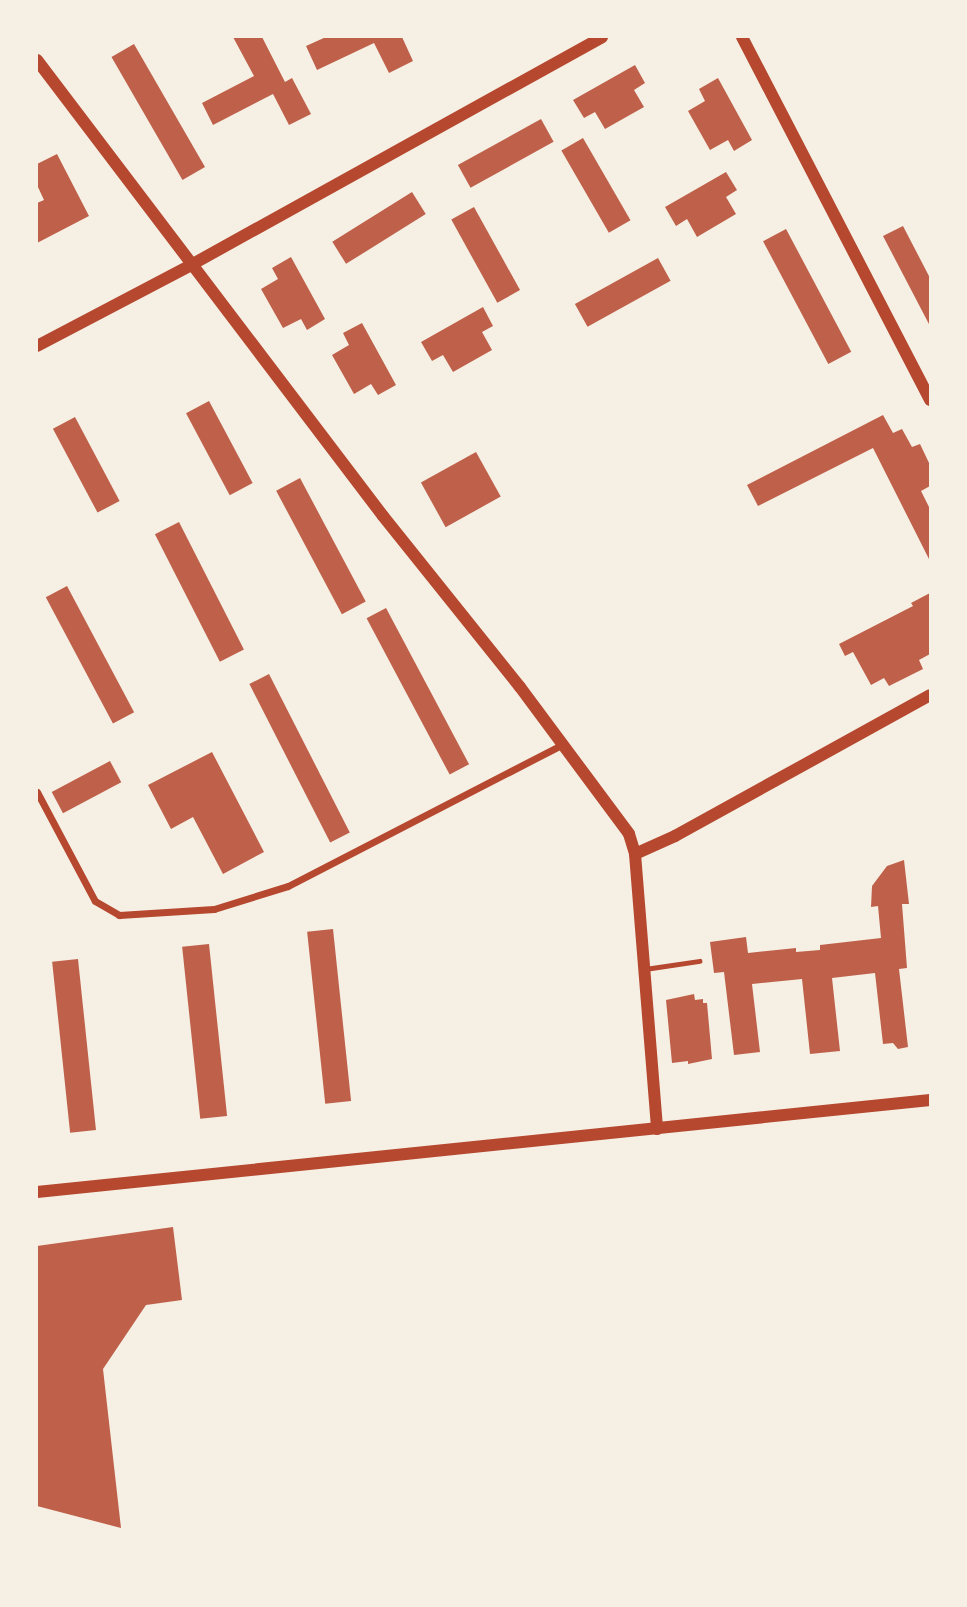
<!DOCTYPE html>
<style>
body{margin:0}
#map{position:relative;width:967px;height:1607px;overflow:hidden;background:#f6efe4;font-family:"Space Grotesk",sans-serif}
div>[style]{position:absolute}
.building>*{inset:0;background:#bf614a;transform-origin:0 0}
.service>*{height:4.5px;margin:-2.25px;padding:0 2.25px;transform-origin:2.25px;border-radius:2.25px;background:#b5482f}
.minor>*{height:7px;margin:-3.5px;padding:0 3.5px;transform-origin:3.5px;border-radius:3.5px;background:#b5482f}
.tertiary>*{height:12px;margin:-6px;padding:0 6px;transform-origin:6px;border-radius:6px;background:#b5482f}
.secondary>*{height:12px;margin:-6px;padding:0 6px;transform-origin:6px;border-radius:6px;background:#b5482f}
span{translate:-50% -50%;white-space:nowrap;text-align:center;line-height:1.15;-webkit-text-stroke:6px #f6efe4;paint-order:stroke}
.frame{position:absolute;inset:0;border:38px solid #f6efe4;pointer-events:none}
</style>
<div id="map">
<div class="building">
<div style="clip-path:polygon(233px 37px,262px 37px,285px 82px,292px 78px,311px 114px,289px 125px,273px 94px,213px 125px,202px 103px,254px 76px)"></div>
<div style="clip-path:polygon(326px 37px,402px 37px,413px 61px,389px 73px,374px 43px,317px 70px,306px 46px)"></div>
<div style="left:134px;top:44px;width:142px;height:26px;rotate:60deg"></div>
<div style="clip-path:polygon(635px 65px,645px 83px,634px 90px,644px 107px,605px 129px,595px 112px,584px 118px,573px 100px)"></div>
<div style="clip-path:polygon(718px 78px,752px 140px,734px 151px,728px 140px,710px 150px,688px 111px,705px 101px,699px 89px)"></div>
<div style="left:541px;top:119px;width:26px;height:95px;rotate:61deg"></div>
<div style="left:583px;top:138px;width:95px;height:25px;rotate:60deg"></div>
<div style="clip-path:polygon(57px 154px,89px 216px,37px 243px,37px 203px,44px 200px,37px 185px,37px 164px)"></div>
<div style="clip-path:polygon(726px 172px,737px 190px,726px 197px,736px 214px,697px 237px,687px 219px,676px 226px,665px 207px)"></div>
<div style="left:412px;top:192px;width:26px;height:94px;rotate:58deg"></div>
<div style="left:474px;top:207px;width:95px;height:26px;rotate:61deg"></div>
<div style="clip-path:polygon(903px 226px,930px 278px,930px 326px,883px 236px)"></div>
<div style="left:786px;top:229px;width:139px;height:26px;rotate:62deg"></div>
<div style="clip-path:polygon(291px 257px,325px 319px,307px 330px,301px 319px,283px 328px,261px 289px,278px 279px,272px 268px)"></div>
<div style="left:658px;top:258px;width:26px;height:95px;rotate:61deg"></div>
<div style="clip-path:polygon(483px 307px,493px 326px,482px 332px,492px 350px,453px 372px,443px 355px,432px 361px,421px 342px)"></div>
<div style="clip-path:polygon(362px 323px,396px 385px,378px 395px,371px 384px,354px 394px,332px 355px,349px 345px,343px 333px)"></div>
<div style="left:209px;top:401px;width:93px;height:26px;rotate:62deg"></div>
<div style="clip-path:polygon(883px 415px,893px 433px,902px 429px,912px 447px,920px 444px,930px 465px,930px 486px,921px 491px,930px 509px,930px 561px,873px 448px,758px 506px,747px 485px)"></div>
<div style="left:75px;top:417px;width:95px;height:25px;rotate:62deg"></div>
<div style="left:476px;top:452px;width:51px;height:63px;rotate:61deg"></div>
<div style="left:300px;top:478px;width:140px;height:27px;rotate:62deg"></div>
<div style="left:179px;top:522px;width:143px;height:27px;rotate:63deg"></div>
<div style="left:67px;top:586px;width:143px;height:24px;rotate:62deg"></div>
<div style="clip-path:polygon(930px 593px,930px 654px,919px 660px,923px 669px,889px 686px,884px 678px,871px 685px,853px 652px,845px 656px,839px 644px,913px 606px,911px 603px)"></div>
<div style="left:386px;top:608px;width:177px;height:22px;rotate:62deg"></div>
<div style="left:269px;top:674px;width:178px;height:22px;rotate:63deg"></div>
<div style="clip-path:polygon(212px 752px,264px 852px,223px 874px,193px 817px,171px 829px,148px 785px)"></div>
<div style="left:110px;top:761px;width:24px;height:66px;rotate:62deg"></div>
<div style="clip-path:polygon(904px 860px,909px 904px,902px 904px,907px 968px,899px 969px,908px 1047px,898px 1049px,893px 1043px,883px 1044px,875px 973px,832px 978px,840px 1051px,810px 1054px,802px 979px,752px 984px,760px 1052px,734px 1055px,724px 972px,714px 973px,710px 942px,746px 937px,748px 953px,796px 948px,796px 952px,820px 950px,820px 945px,881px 938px,878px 906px,871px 907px,872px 886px,887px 866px)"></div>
<div style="left:333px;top:929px;width:173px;height:26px;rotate:84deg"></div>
<div style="left:209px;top:944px;width:173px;height:27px;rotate:84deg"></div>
<div style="left:78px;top:959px;width:172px;height:26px;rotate:84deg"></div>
<div style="clip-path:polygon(694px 994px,695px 1000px,703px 999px,703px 1003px,707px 1003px,712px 1059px,688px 1064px,688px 1061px,672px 1063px,666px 1000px)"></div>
<div style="clip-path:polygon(173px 1227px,182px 1300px,146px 1305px,103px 1369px,121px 1528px,37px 1506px,37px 1246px)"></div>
</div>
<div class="service">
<div style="left:645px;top:969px;width:55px;rotate:-8.4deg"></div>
</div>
<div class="minor">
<div style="left:37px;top:792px;width:123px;rotate:62deg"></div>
<div style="left:95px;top:901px;width:28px;rotate:30deg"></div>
<div style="left:119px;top:915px;width:95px;rotate:-3.6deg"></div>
<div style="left:214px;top:909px;width:77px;rotate:-17.3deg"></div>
<div style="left:288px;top:886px;width:309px;rotate:-27.3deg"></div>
</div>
<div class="tertiary">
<div style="left:742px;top:37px;width:409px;rotate:62.6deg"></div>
<div style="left:37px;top:60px;width:572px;rotate:52.81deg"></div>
<div style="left:383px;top:516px;width:219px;rotate:51.3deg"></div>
<div style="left:520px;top:687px;width:183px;rotate:53.4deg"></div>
<div style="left:629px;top:834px;width:21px;rotate:73deg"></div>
<div style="left:635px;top:854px;width:276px;rotate:85.4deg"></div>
<div style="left:635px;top:854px;width:44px;rotate:-24.2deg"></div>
<div style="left:675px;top:836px;width:291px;rotate:-28.9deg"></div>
</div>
<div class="secondary">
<div style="left:37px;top:346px;width:174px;rotate:-27.7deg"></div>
<div style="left:191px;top:265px;width:470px;rotate:-29deg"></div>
<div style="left:37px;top:1192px;width:898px;rotate:-5.88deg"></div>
</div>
<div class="frame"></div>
</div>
